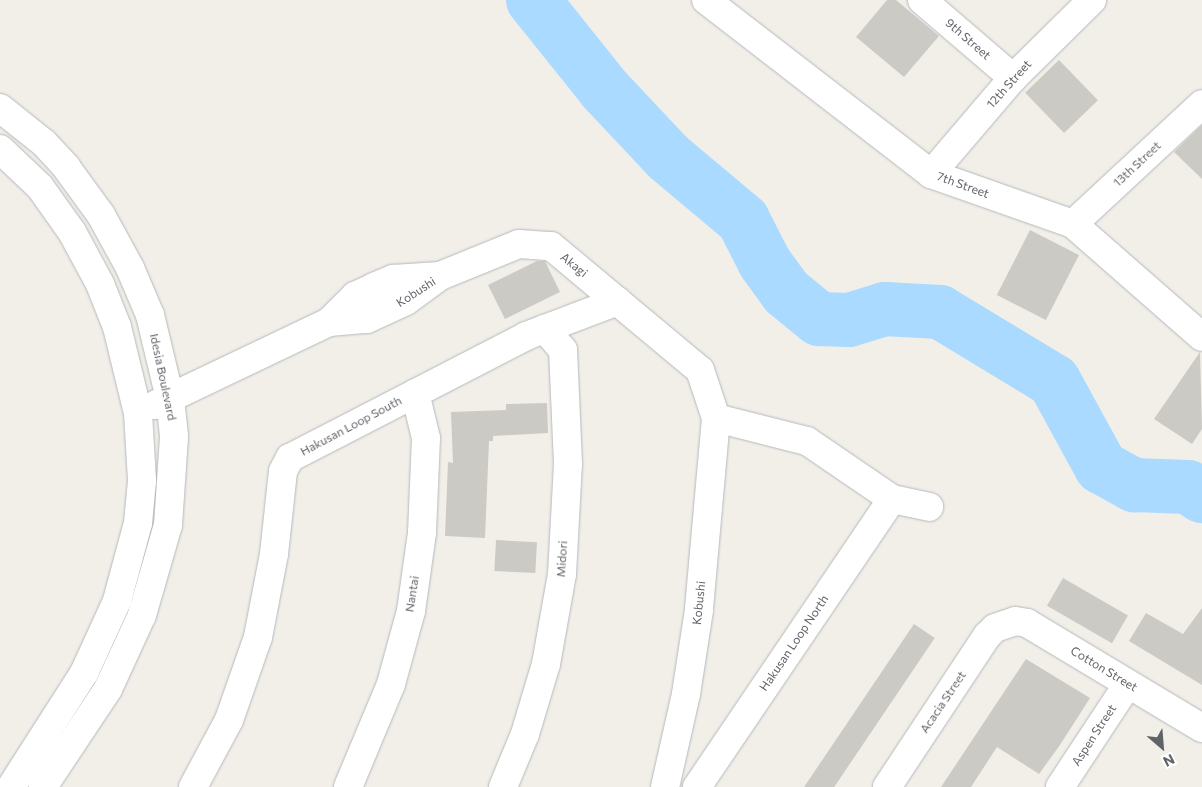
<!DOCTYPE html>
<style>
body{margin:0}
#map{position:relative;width:1202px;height:787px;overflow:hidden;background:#f1efe8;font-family:Commissioner,sans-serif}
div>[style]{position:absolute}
.river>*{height:54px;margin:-27px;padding:0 27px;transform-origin:27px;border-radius:27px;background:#aadaff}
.building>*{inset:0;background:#cccac5;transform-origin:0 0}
.roads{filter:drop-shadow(0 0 1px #b5b8bc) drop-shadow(0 0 1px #b5b8bc)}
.minor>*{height:28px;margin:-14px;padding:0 14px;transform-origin:14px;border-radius:14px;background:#fff}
span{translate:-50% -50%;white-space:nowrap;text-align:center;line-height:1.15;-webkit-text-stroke:4px #fff;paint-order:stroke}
.street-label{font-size:12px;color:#5f6368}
.north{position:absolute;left:1137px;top:722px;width:50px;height:50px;-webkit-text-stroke:4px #fff;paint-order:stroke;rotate:153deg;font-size:14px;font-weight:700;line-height:20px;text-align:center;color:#5f6368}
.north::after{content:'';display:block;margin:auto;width:18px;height:22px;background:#5f6368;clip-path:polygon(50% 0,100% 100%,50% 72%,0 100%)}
</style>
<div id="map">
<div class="river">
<div style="left:533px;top:0;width:117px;rotate:51.3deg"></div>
<div style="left:606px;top:91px;width:91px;rotate:46.8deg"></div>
<div style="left:668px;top:157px;width:98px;rotate:40deg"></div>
<div style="left:743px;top:220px;width:48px;rotate:62.9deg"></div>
<div style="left:765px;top:263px;width:36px;rotate:54deg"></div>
<div style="left:786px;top:292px;width:43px;rotate:39.3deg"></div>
<div style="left:819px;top:319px;width:30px;rotate:2deg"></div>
<div style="left:849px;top:320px;width:38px;rotate:-17deg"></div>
<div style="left:885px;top:309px;width:55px;rotate:3.1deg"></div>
<div style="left:940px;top:312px;width:133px;rotate:31.2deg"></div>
<div style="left:1054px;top:381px;width:98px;rotate:61.3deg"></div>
<div style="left:1101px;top:467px;width:38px;rotate:29deg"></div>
<div style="left:1134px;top:485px;width:54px;rotate:2.1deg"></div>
<div style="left:1188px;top:487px;width:17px;rotate:33deg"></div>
</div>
<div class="building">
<div style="clip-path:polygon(887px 0,896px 0,939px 36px,904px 77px,856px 37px)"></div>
<div style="left:1059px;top:60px;width:56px;height:47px;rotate:46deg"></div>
<div style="clip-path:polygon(1202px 125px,1202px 179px,1174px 152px)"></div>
<div style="left:1030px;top:230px;width:55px;height:73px;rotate:27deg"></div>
<div style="clip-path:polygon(537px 261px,545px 261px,560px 292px,505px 319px,488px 285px)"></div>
<div style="clip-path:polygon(1200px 352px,1202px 429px,1192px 444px,1154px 419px)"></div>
<div style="clip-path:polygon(547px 403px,548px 433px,493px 436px,493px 441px,489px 441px,485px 538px,445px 536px,448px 462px,453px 463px,451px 412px,506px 410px,506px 404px)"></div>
<div style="left:496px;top:540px;width:41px;height:31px;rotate:3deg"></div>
<div style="left:1063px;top:578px;width:75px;height:32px;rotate:30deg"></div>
<div style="clip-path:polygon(1202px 608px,1202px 685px,1129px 641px,1146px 613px,1183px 634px)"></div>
<div style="left:914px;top:624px;width:25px;height:196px;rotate:34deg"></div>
<div style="clip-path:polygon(1026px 659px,1090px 698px,1060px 745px,1039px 774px,997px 747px,971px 787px,941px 787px)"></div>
</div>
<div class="roads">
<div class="minor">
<div style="left:706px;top:0;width:284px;rotate:37.7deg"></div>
<div style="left:931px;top:174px;width:151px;rotate:19.4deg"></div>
<div style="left:1073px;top:224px;width:171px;rotate:41.2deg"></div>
<div style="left:922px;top:0;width:120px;rotate:40.6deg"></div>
<div style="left:0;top:108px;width:56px;rotate:38.5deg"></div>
<div style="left:44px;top:143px;width:33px;rotate:47deg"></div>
<div style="left:66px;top:167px;width:59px;rotate:53.9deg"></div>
<div style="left:101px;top:215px;width:60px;rotate:61.3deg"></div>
<div style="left:130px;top:268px;width:51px;rotate:66.9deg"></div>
<div style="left:150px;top:315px;width:85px;rotate:76.5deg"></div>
<div style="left:170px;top:398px;width:39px;rotate:84deg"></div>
<div style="left:174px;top:437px;width:88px;rotate:93.9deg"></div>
<div style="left:168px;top:525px;width:94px;rotate:106.1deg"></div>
<div style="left:142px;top:615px;width:81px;rotate:114.7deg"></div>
<div style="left:108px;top:689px;width:118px;rotate:123.6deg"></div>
<div style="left:0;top:149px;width:55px;rotate:43.5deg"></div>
<div style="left:40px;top:187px;width:55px;rotate:54.6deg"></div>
<div style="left:72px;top:232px;width:59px;rotate:61.7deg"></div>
<div style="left:100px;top:284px;width:46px;rotate:68.4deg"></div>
<div style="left:117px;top:327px;width:89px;rotate:76.3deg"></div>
<div style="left:138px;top:413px;width:68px;rotate:86.6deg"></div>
<div style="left:142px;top:481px;width:42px;rotate:95.4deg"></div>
<div style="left:138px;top:523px;width:81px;rotate:105.1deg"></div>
<div style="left:117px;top:601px;width:79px;rotate:114.6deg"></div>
<div style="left:84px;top:673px;width:135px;rotate:122.6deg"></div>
<div style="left:931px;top:174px;width:126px;rotate:-49.5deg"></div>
<div style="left:1013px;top:78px;width:111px;rotate:-44.6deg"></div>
<div style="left:1073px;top:224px;width:176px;rotate:-42.9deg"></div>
<div style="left:329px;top:322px;width:38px;rotate:-5deg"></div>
<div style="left:367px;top:319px;width:43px;rotate:-24.8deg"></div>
<div style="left:406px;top:301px;width:42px;rotate:-36.3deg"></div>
<div style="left:440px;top:276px;width:85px;rotate:-22.1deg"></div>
<div style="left:519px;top:244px;width:32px;rotate:4deg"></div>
<div style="left:551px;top:246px;width:194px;rotate:39.8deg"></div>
<div style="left:700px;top:370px;width:51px;rotate:71.6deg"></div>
<div style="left:716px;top:418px;width:193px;rotate:95.1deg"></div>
<div style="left:699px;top:610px;width:85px;rotate:98.8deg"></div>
<div style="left:686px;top:694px;width:95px;rotate:102.7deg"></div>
<div style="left:155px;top:405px;width:193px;rotate:-25.5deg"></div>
<div style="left:329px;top:322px;width:37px;rotate:-45deg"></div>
<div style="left:355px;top:296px;width:21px;rotate:-25deg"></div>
<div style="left:374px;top:287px;width:21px;rotate:-23deg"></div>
<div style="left:393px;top:279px;width:47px;rotate:-3.7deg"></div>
<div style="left:716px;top:418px;width:94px;rotate:14.2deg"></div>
<div style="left:807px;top:441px;width:103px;rotate:34.3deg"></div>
<div style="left:892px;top:499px;width:38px;rotate:12deg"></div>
<div style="left:193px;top:787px;width:76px;rotate:-61.8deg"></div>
<div style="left:229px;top:720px;width:88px;rotate:-70.7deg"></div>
<div style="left:258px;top:637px;width:85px;rotate:-79.1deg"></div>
<div style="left:274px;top:554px;width:83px;rotate:-83.8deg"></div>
<div style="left:283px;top:471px;width:15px;rotate:-62deg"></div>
<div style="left:290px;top:458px;width:266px;rotate:-27.3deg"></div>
<div style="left:526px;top:336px;width:98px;rotate:-20.8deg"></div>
<div style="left:348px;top:787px;width:112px;rotate:-67.3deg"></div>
<div style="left:391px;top:684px;width:76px;rotate:-74.7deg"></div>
<div style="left:411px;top:611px;width:79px;rotate:-82deg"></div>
<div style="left:422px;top:533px;width:95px;rotate:-87.6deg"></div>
<div style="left:426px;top:438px;width:46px;rotate:-103.7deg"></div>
<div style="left:503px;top:787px;width:57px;rotate:-67.5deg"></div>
<div style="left:525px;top:734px;width:73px;rotate:-73.3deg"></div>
<div style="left:546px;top:664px;width:91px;rotate:-79.9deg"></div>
<div style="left:562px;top:574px;width:110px;rotate:-86.9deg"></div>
<div style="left:568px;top:464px;width:114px;rotate:-92.5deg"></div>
<div style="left:563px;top:350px;width:28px;rotate:-131deg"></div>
<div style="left:697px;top:787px;width:348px;rotate:-55.9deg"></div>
<div style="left:887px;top:787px;width:181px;rotate:-56.5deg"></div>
<div style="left:987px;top:636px;width:11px;rotate:-45deg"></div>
<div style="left:995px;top:628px;width:21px;rotate:-19deg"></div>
<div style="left:1015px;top:621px;width:12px;rotate:9deg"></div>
<div style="left:1027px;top:623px;width:204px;rotate:31deg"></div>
<div style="left:1060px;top:787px;width:123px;rotate:-56.6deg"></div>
</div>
</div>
<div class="street-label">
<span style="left:968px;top:39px;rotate:41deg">9th Street</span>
<span style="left:1009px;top:84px;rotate:-48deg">12th Street</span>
<span style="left:1137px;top:164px;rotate:-43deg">13th Street</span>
<span style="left:963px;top:185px;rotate:20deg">7th Street</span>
<span style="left:574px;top:265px;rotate:39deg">Akagi</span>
<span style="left:416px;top:292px;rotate:-33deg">Kobushi</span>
<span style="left:163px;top:377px;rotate:78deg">Idesia Boulevard</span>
<span style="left:351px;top:426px;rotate:-28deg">Hakusan Loop South</span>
<span style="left:562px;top:559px;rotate:-86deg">Midori</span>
<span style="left:412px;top:594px;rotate:-81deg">Nantai</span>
<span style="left:699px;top:603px;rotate:-84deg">Kobushi</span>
<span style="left:794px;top:643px;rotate:-56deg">Hakusan Loop North</span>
<span style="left:1104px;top:669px;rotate:31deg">Cotton Street</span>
<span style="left:943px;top:702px;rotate:-56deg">Acacia Street</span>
<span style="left:1094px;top:735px;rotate:-57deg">Aspen Street</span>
</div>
<div class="north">N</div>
</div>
